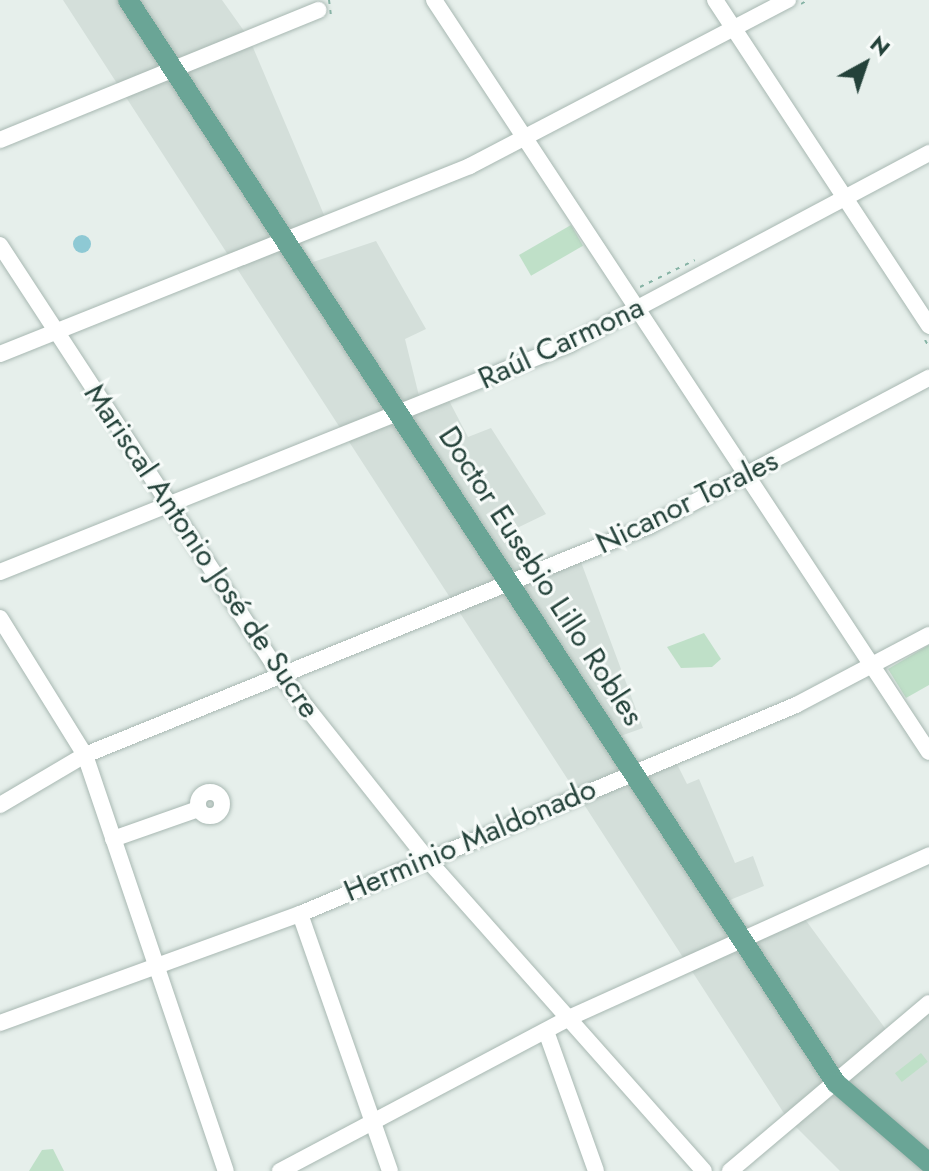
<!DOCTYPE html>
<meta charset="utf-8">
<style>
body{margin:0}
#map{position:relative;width:929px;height:1171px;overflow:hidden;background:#e6efeb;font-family:Jost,sans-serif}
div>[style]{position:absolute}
.built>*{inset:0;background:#d4dfda}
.green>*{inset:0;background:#bfe0c8;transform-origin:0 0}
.water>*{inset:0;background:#8ec9d4}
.round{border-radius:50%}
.path>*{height:2px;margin-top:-1px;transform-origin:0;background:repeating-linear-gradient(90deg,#86b3a5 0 4px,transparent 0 10px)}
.roads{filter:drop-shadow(0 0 2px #a8b8b2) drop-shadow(0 0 2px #a8b8b2)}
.minor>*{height:16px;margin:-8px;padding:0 8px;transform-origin:8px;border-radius:8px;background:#fff}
.minor>.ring{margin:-8px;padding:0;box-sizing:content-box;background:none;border:16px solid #fff;border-radius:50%}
.major>*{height:20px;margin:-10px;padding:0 10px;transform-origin:10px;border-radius:10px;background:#6aa596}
span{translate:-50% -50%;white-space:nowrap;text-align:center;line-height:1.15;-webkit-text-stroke:6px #f7fbf9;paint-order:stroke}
.street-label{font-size:30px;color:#24423a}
.north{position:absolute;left:825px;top:24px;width:80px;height:80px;-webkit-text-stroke:6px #f7fbf9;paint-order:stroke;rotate:40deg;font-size:22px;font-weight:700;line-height:32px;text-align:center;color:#24423a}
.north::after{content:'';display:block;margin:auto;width:28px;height:36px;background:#24423a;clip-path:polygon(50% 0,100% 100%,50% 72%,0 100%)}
</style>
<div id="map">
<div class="built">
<div style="clip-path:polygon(63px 0,222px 0,249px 38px,327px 222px,283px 238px,301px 266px,376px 241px,426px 329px,405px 339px,420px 400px,444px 391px,468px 437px,491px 428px,546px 514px,517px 528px,534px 570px,578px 554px,643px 728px,612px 739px,632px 770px,672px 754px,687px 784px,699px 779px,735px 863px,753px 856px,764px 886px,718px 905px,738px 937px,799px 911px,890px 1035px,929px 1003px,929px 1171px,840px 1171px,787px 1118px)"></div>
</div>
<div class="green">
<div style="left:571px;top:225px;width:24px;height:60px;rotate:60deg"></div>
<div style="clip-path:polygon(704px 633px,721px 659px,712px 667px,681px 668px,667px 647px)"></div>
<div style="clip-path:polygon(929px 645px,929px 685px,906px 698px,888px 669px)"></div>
<div style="left:921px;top:1053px;width:11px;height:33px;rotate:52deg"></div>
<div style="clip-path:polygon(53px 1149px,64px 1171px,29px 1171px,42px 1150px)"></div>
</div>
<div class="water">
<div class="round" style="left:73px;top:235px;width:18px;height:18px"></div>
</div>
<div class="path">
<div style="left:329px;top:0;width:16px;rotate:83deg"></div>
<div style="left:801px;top:4px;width:8px;rotate:-30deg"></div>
<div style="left:640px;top:287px;width:61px;rotate:-26.1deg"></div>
<div style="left:925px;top:340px;width:8px;rotate:60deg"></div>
</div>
<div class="roads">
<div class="minor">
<div style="left:434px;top:0;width:900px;rotate:56.65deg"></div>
<div style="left:715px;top:0;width:390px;rotate:56.7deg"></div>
<div style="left:0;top:140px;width:344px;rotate:-22.2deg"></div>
<div style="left:0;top:245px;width:512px;rotate:56.87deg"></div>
<div style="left:280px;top:674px;width:236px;rotate:51.5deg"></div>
<div style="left:427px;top:859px;width:417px;rotate:48.4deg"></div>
<div style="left:0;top:354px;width:506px;rotate:-21.8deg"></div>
<div style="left:470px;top:166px;width:359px;rotate:-27.6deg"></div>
<div style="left:0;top:572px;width:614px;rotate:-21.8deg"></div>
<div style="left:570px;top:344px;width:407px;rotate:-28deg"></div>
<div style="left:0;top:618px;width:161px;rotate:58.2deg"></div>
<div style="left:85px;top:755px;width:439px;rotate:71.3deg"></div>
<div class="ring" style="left:198px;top:792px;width:8px;height:8px"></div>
<div style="left:0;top:805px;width:99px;rotate:-30.5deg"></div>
<div style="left:85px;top:755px;width:609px;rotate:-22.1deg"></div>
<div style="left:649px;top:526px;width:317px;rotate:-27.9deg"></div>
<div style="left:113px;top:839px;width:90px;rotate:-19.4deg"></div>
<div style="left:300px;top:914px;width:272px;rotate:70.7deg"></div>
<div style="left:0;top:1023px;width:319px;rotate:-20deg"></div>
<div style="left:300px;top:914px;width:538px;rotate:-22.85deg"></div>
<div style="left:796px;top:705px;width:150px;rotate:-27.8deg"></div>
<div style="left:547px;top:1034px;width:145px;rotate:70.3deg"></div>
<div style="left:280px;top:1171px;width:329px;rotate:-27.9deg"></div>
<div style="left:571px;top:1017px;width:393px;rotate:-24.3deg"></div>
<div style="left:730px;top:1171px;width:260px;rotate:-40.2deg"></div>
</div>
<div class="major">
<div style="left:128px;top:0;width:1294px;rotate:56.83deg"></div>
<div style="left:836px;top:1083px;width:123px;rotate:40.7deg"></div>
</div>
</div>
<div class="street-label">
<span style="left:561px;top:343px;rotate:-25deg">Raúl Carmona</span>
<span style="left:687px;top:502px;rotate:-26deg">Nicanor Torales</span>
<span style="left:202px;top:551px;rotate:56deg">Mariscal Antonio José de Sucre</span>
<span style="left:541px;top:576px;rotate:57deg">Doctor Eusebio Lillo Robles</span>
<span style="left:470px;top:840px;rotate:-23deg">Herminio Maldonado</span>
</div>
<div class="north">N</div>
</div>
